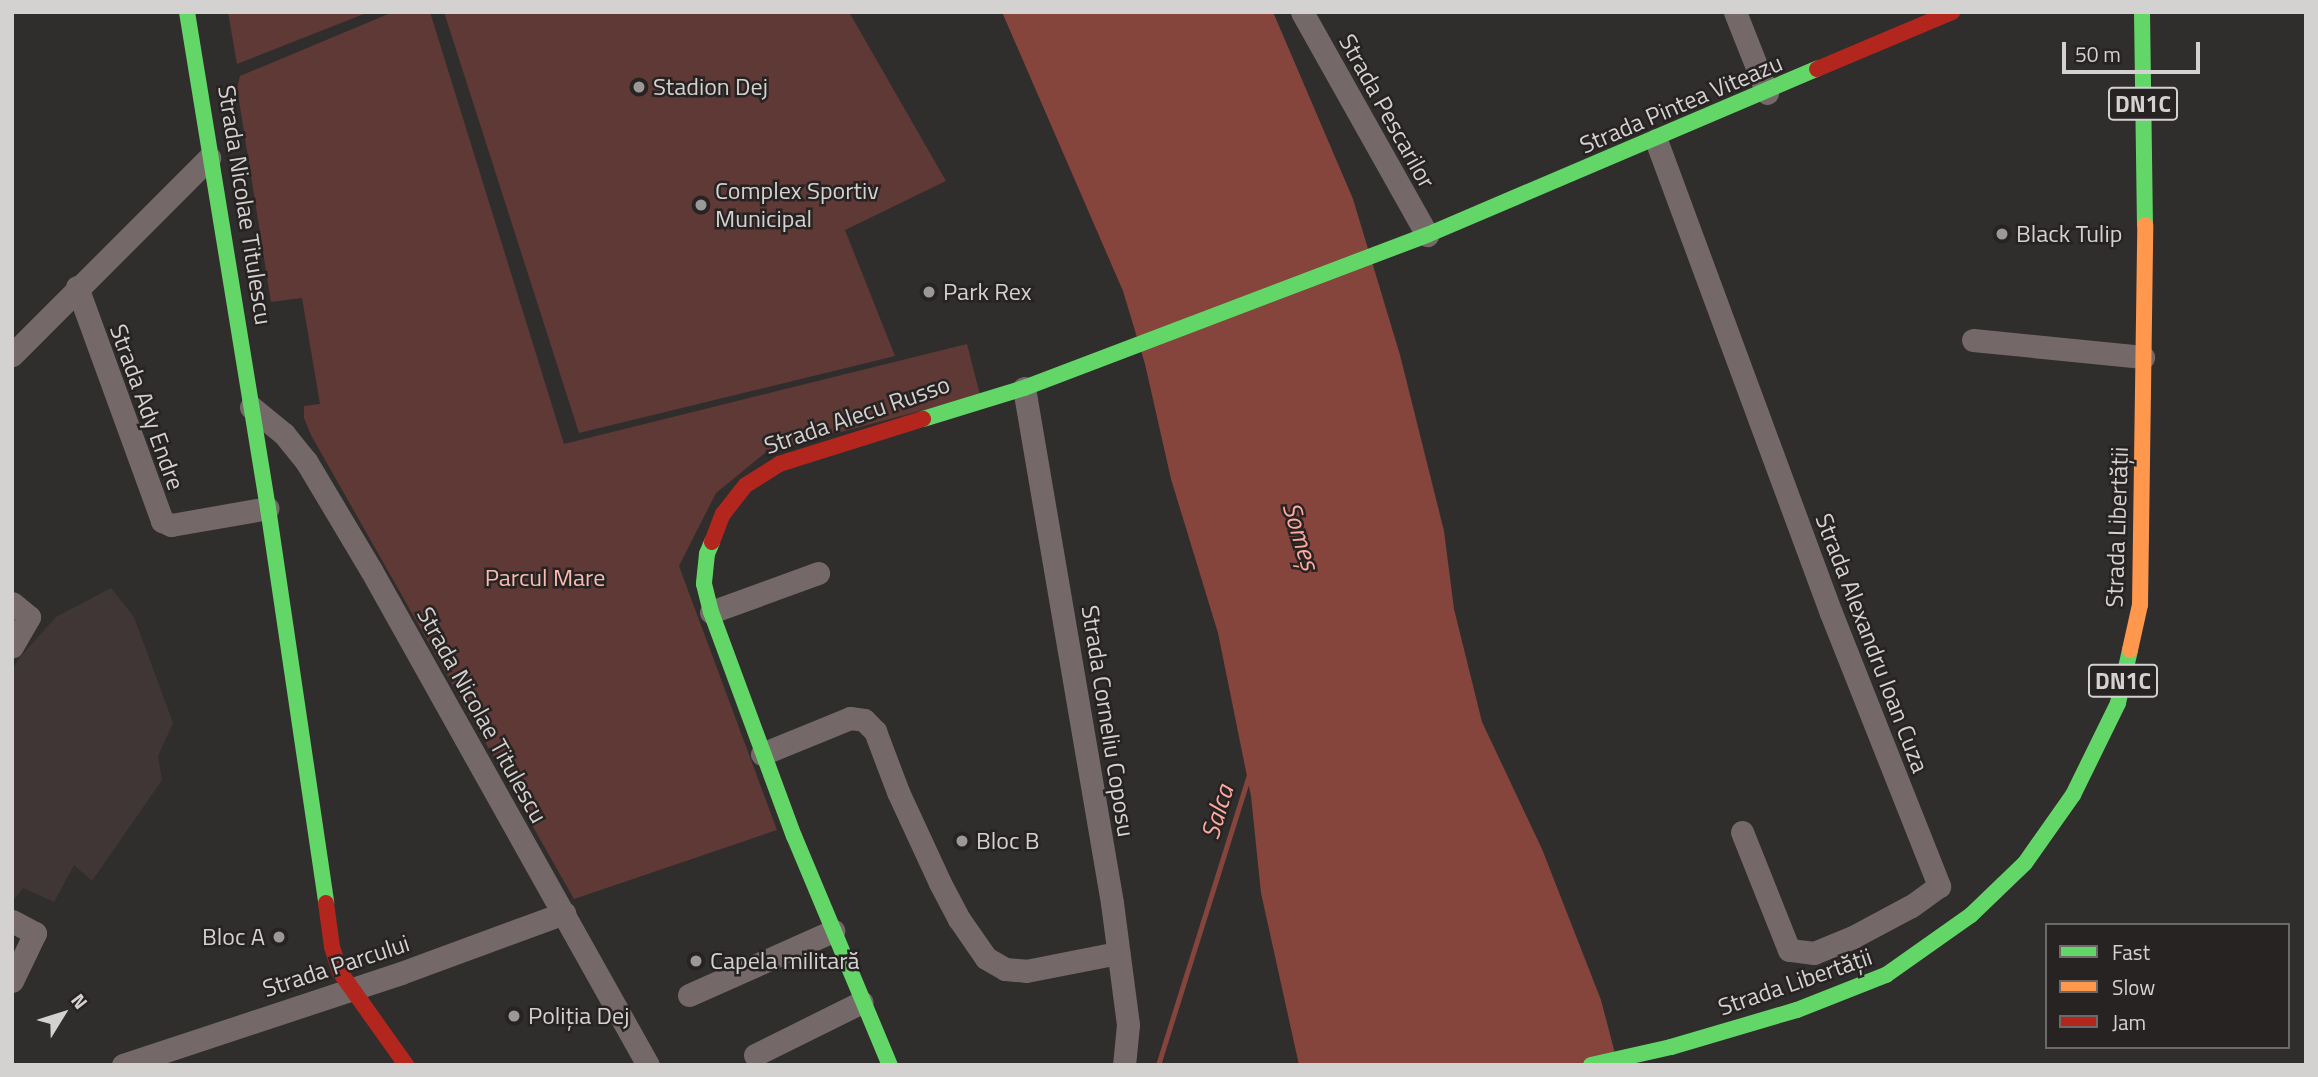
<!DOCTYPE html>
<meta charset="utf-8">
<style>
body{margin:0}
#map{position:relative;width:2318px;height:1077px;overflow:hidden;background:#302d2d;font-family:"Titillium Web",sans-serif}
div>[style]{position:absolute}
.built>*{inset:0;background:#403635}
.green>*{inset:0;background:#5f3935}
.water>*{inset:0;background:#85453d}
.stream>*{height:5px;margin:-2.5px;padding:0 2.5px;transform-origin:2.5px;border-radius:2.5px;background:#85453d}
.street>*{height:23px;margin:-11.5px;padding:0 11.5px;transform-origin:11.5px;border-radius:11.5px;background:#746968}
.fast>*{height:16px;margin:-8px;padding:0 8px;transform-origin:8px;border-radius:8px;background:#63d668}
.slow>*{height:16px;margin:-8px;padding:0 8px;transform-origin:8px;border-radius:8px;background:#ff974d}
.jam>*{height:16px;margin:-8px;padding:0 8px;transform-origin:8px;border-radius:8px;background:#b3261e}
.dots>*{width:19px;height:19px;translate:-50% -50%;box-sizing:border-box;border:4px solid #272322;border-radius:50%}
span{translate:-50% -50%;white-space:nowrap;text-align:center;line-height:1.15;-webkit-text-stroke:5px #272322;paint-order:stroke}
.shield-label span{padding:2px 5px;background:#272322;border:2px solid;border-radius:5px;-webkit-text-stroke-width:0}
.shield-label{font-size:23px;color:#d4d1d1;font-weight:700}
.poi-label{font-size:24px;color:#d4d1d1}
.left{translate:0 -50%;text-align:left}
.right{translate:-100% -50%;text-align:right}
.street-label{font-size:24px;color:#d4d1d1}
.park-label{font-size:24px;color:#fabab1}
.water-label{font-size:26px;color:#feaa9f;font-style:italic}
.frame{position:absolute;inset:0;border:14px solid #d4d1d1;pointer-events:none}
.legend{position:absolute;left:2045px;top:923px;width:245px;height:126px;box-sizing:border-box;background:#272322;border:2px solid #6c6968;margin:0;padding:9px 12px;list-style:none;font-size:21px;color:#d4d1d1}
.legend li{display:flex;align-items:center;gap:14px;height:35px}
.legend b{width:35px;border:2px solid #6c6968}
.north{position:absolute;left:28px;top:979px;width:70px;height:70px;-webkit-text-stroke:5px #272322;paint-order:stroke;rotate:52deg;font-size:19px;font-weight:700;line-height:28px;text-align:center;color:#d4d1d1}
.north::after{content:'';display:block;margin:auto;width:24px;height:32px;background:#d4d1d1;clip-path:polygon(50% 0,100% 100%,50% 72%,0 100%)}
.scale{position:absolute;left:2062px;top:42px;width:138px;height:32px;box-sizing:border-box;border:4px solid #d4d1d1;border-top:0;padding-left:9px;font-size:21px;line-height:24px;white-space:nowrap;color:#d4d1d1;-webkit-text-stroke:5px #272322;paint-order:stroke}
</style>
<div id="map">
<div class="built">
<div style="clip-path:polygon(111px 588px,134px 617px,173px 723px,158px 756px,162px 780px,92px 881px,74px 865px,54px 902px,23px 888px,12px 902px,12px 670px,20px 657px,56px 617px)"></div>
</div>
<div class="green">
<div style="clip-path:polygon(228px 12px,369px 12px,237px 64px)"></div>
<div style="clip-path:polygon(393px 12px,430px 12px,564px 444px,967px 344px,980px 395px,766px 452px,716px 493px,679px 566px,777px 830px,574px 899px,311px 435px,304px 418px,304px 406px,320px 404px,302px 298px,271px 302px,237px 88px,240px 76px)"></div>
<div style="clip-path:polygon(444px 12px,849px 12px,946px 181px,845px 230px,895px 356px,579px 433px)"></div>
</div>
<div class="water">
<div style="clip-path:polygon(1002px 12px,1273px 12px,1353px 199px,1400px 355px,1444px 531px,1454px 609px,1482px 722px,1542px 849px,1601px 1000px,1618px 1065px,1299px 1065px,1261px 893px,1251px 796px,1218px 633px,1171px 479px,1145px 364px,1123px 291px)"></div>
</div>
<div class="stream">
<div style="left:1158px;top:1065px;width:305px;rotate:-72.6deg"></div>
</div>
<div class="street">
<div style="left:1302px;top:12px;width:256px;rotate:60.7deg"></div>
<div style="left:1735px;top:12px;width:87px;rotate:68.4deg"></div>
<div style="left:1656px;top:140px;width:504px;rotate:69.7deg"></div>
<div style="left:1831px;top:613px;width:294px;rotate:68.4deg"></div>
<div style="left:1939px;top:886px;width:34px;rotate:144deg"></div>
<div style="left:1911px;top:906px;width:66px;rotate:151.9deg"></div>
<div style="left:1853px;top:937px;width:42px;rotate:157.7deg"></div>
<div style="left:1814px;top:953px;width:25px;rotate:-173deg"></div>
<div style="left:1789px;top:950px;width:127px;rotate:-111.7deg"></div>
<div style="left:77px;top:287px;width:249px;rotate:70deg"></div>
<div style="left:162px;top:521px;width:10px;rotate:24deg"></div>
<div style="left:171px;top:525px;width:98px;rotate:-9.9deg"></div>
<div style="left:1973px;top:340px;width:171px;rotate:5.7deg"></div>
<div style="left:12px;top:355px;width:279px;rotate:-45deg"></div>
<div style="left:1024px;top:388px;width:522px;rotate:80.3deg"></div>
<div style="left:1112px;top:903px;width:123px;rotate:82.5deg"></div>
<div style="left:1128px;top:1025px;width:40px;rotate:95.7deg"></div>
<div style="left:251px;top:407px;width:43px;rotate:39.3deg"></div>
<div style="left:284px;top:434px;width:35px;rotate:51deg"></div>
<div style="left:306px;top:461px;width:127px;rotate:59.2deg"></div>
<div style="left:371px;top:570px;width:567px;rotate:60.77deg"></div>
<div style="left:12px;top:603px;width:22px;rotate:39deg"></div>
<div style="left:29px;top:617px;width:34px;rotate:120deg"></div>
<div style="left:711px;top:612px;width:114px;rotate:-20deg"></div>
<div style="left:762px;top:754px;width:95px;rotate:-22.2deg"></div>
<div style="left:850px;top:718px;width:14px;rotate:8deg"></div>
<div style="left:864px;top:720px;width:16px;rotate:45deg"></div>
<div style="left:875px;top:731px;width:65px;rotate:69.3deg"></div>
<div style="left:898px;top:792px;width:100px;rotate:65.2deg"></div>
<div style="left:940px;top:883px;width:41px;rotate:62.2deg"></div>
<div style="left:959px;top:919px;width:47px;rotate:55.3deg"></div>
<div style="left:986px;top:958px;width:22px;rotate:30deg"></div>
<div style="left:1005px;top:969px;width:21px;rotate:5deg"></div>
<div style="left:1026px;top:971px;width:94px;rotate:-11.1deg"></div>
<div style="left:12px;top:921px;width:26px;rotate:28deg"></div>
<div style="left:35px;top:933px;width:53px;rotate:115.6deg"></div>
<div style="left:689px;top:995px;width:158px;rotate:-24deg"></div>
<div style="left:755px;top:1055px;width:119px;rotate:-26.4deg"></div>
<div style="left:123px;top:1065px;width:293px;rotate:-18.3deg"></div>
<div style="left:401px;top:973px;width:174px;rotate:-20.2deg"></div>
</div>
<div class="fast">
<div style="left:187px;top:12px;width:503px;rotate:80.73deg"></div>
<div style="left:268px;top:508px;width:399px;rotate:81.6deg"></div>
<div style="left:2142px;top:12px;width:213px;rotate:89.2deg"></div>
<div style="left:923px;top:419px;width:106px;rotate:-17.1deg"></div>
<div style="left:1024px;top:388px;width:431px;rotate:-20.8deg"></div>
<div style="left:1427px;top:235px;width:424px;rotate:-23.1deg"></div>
<div style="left:712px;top:542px;width:13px;rotate:113deg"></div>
<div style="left:707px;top:554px;width:30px;rotate:96deg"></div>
<div style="left:704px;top:584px;width:29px;rotate:76deg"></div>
<div style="left:711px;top:612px;width:239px;rotate:69.7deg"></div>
<div style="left:794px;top:836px;width:248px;rotate:67.3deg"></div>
<div style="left:1591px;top:1065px;width:82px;rotate:-12.7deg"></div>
<div style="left:1671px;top:1047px;width:131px;rotate:-16.4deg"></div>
<div style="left:1797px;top:1010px;width:96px;rotate:-21.5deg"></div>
<div style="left:1886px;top:975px;width:104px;rotate:-35.2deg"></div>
<div style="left:1971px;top:915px;width:75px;rotate:-43.9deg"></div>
<div style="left:2025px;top:863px;width:83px;rotate:-54.8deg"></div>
<div style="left:2073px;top:795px;width:102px;rotate:-63.9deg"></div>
<div style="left:2118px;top:703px;width:54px;rotate:-77.2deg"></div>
</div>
<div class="slow">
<div style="left:2130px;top:650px;width:46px;rotate:-77.5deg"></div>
<div style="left:2140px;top:605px;width:380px;rotate:-89.2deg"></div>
</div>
<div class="jam">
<div style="left:1817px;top:69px;width:147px;rotate:-22.9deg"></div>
<div style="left:712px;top:542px;width:30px;rotate:-69deg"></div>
<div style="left:723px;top:514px;width:37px;rotate:-52deg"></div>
<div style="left:746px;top:485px;width:39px;rotate:-32deg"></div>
<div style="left:779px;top:464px;width:151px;rotate:-17.4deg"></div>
<div style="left:326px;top:903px;width:44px;rotate:82.2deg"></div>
<div style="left:332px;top:947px;width:26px;rotate:72deg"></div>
<div style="left:340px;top:972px;width:114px;rotate:54.6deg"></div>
</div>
<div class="dots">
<div style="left:639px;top:87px;background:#9b9898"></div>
<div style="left:701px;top:205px;background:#9b9898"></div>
<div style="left:2002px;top:234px;background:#9b9898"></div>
<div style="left:929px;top:292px;background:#9b9898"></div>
<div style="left:962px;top:841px;background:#9b9898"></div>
<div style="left:279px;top:937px;background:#9b9898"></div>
<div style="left:696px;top:961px;background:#9b9898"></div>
<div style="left:514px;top:1016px;background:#9b9898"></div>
</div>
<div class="shield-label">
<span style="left:2143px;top:104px">DN1C</span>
<span style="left:2123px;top:681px">DN1C</span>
</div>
<div class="poi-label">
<span class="left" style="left:653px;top:87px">Stadion Dej</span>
<span class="left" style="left:715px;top:205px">Complex Sportiv<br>Municipal</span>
<span class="left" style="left:2016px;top:234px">Black Tulip</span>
<span class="left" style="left:943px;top:292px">Park Rex</span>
<span class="left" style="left:976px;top:841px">Bloc B</span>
<span class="right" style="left:265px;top:937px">Bloc A</span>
<span class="left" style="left:710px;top:961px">Capela militară</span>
<span class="left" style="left:528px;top:1016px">Poliția Dej</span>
</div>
<div class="street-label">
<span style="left:1681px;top:104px;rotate:-23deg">Strada Pintea Viteazu</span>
<span style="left:1387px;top:111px;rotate:61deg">Strada Pescarilor</span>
<span style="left:245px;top:205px;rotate:81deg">Strada Nicolae Titulescu</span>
<span style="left:147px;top:407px;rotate:70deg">Strada Ady Endre</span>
<span style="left:857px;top:415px;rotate:-19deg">Strada Alecu Russo</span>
<span style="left:2117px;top:527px;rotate:-88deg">Strada Libertății</span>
<span style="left:1872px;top:643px;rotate:69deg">Strada Alexandru Ioan Cuza</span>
<span style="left:482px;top:715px;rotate:61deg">Strada Nicolae Titulescu</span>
<span style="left:1108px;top:721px;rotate:81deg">Strada Corneliu Coposu</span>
<span style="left:336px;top:966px;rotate:-18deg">Strada Parcului</span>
<span style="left:1795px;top:982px;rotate:-19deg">Strada Libertății</span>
</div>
<div class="park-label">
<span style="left:545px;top:578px">Parcul Mare</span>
</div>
<div class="water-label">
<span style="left:1301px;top:536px;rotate:73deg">Someș</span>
<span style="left:1217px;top:812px;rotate:-73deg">Salca</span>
</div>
<div class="frame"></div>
<ul class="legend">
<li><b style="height:9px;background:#63d668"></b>Fast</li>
<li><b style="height:9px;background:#ff974d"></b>Slow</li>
<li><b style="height:9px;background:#b3261e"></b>Jam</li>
</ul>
<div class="north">N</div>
<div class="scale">50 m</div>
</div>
